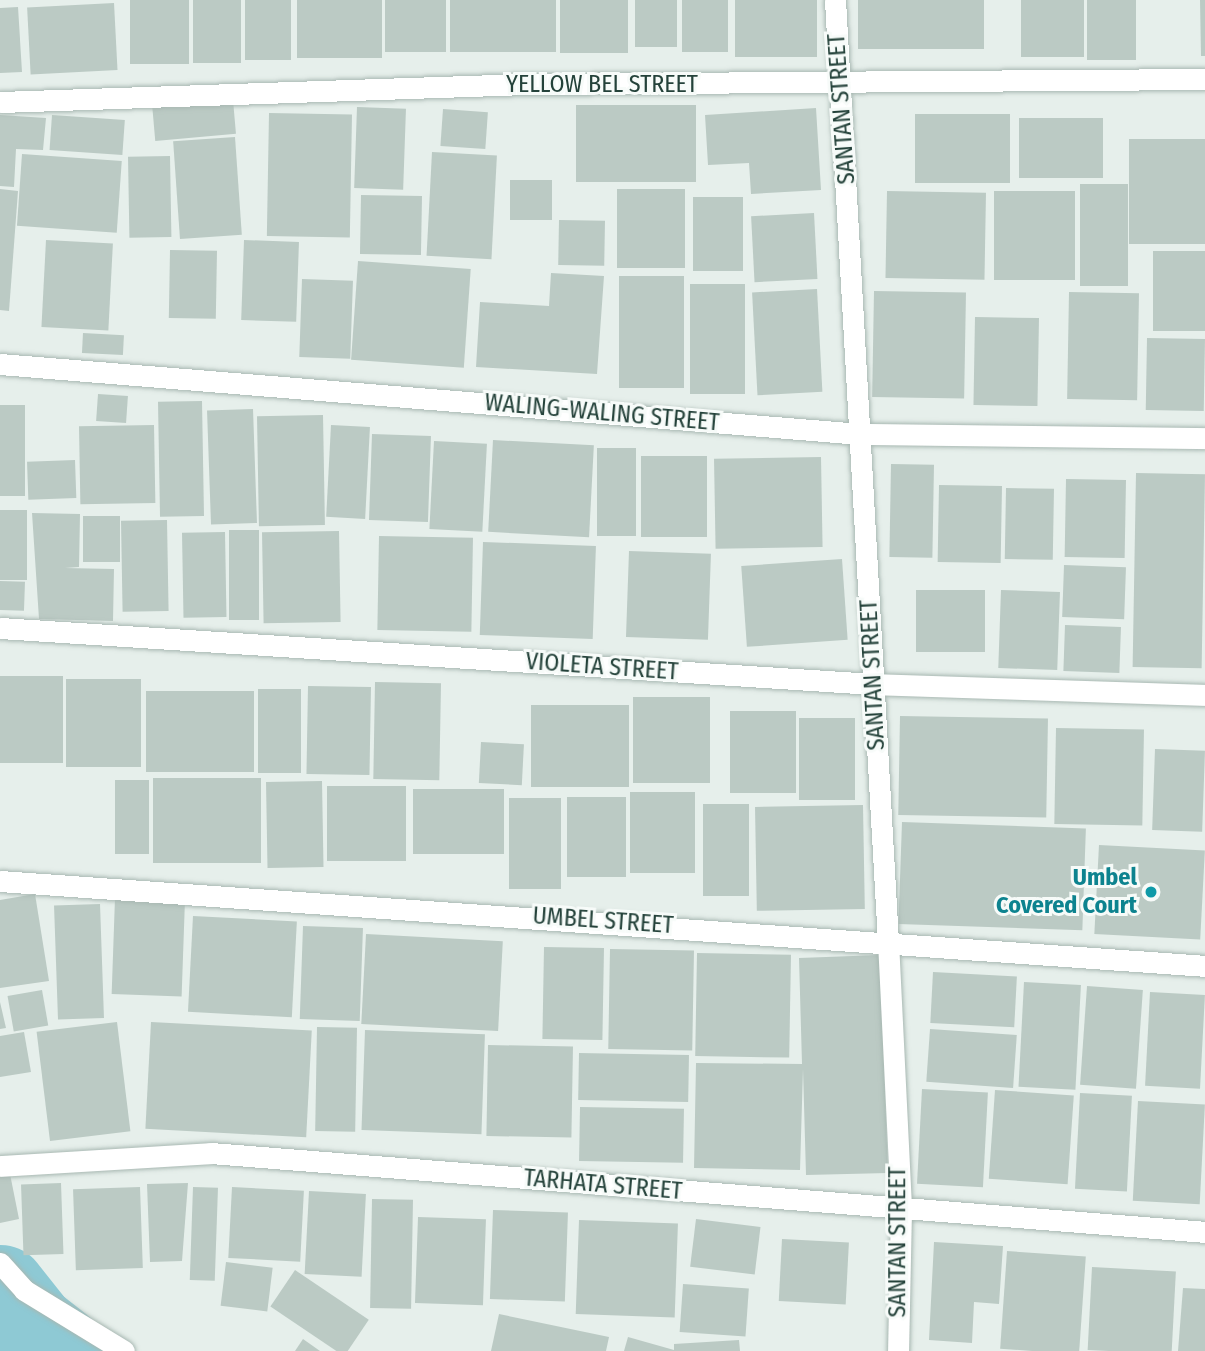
<!DOCTYPE html>
<style>
body{margin:0}
#map{position:relative;width:1205px;height:1351px;overflow:hidden;background:#e6efeb;font-family:"Fira Sans Condensed",sans-serif}
div>[style]{position:absolute}
.river>*{height:93px;margin:-46.5px;padding:0 46.5px;transform-origin:46.5px;border-radius:46.5px;background:#8ec9d4}
.building>*{inset:0;background:#bbcac4;transform-origin:0 0}
.roads{filter:drop-shadow(0 0 2px #a8b8b2) drop-shadow(0 0 2px #a8b8b2)}
.street>*{height:21px;margin:-10.5px;padding:0 10.5px;transform-origin:10.5px;border-radius:10.5px;background:#fff}
.dots>*{width:19px;height:19px;translate:-50% -50%;box-sizing:border-box;border:4px solid #f7fbf9;border-radius:50%}
span{translate:-50% -50%;white-space:nowrap;text-align:center;line-height:1.15;-webkit-text-stroke:6px #f7fbf9;paint-order:stroke}
.street-label{font-size:24px;color:#24423a}
.culture-label{font-size:24px;color:#0d838f;font-weight:700}
.right{translate:-100% -50%;text-align:right}
</style>
<div id="map">
<div class="river">
<div style="left:0;top:1291px;width:50px;rotate:51.5deg"></div>
<div style="left:31px;top:1330px;width:34px;rotate:38deg"></div>
</div>
<div class="building">
<div style="left:130px;top:0;width:59px;height:64px"></div>
<div style="left:193px;top:0;width:48px;height:63px"></div>
<div style="left:245px;top:0;width:46px;height:60px"></div>
<div style="left:297px;top:0;width:85px;height:58px"></div>
<div style="left:385px;top:0;width:61px;height:52px"></div>
<div style="left:450px;top:0;width:106px;height:52px"></div>
<div style="left:560px;top:0;width:68px;height:53px"></div>
<div style="left:635px;top:0;width:42px;height:47px"></div>
<div style="left:682px;top:0;width:46px;height:52px"></div>
<div style="left:735px;top:0;width:82px;height:57px"></div>
<div style="left:858px;top:0;width:126px;height:49px"></div>
<div style="left:1021px;top:0;width:63px;height:57px"></div>
<div style="left:1087px;top:0;width:49px;height:60px"></div>
<div style="clip-path:polygon(1200px 0,1205px 0,1205px 56px,1201px 56px)"></div>
<div style="left:114px;top:3px;width:67px;height:87px;rotate:87deg"></div>
<div style="clip-path:polygon(18px 7px,22px 72px,0 73px,0 8px)"></div>
<div style="left:233px;top:100px;width:34px;height:81px;rotate:85deg"></div>
<div style="left:576px;top:105px;width:120px;height:77px"></div>
<div style="left:357px;top:107px;width:49px;height:81px;rotate:2deg"></div>
<div style="clip-path:polygon(816px 108px,821px 190px,751px 194px,749px 163px,708px 165px,705px 115px)"></div>
<div style="left:443px;top:109px;width:45px;height:37px;rotate:4deg"></div>
<div style="left:269px;top:113px;width:83px;height:123px;rotate:1deg"></div>
<div style="left:915px;top:114px;width:95px;height:69px"></div>
<div style="clip-path:polygon(0 115px,46px 118px,43px 150px,16px 149px,14px 187px,0 186px)"></div>
<div style="left:52px;top:115px;width:73px;height:35px;rotate:4deg"></div>
<div style="left:1019px;top:118px;width:84px;height:60px"></div>
<div style="left:235px;top:137px;width:98px;height:62px;rotate:86deg"></div>
<div style="left:1129px;top:139px;width:76px;height:105px"></div>
<div style="left:432px;top:152px;width:65px;height:104px;rotate:3deg"></div>
<div style="left:22px;top:154px;width:100px;height:72px;rotate:4deg"></div>
<div style="left:170px;top:156px;width:81px;height:42px;rotate:89deg"></div>
<div style="left:510px;top:180px;width:42px;height:40px"></div>
<div style="left:1080px;top:184px;width:48px;height:102px"></div>
<div style="clip-path:polygon(0 189px,18px 191px,9px 311px,0 310px)"></div>
<div style="left:617px;top:189px;width:68px;height:79px"></div>
<div style="left:887px;top:191px;width:99px;height:87px;rotate:1deg"></div>
<div style="left:994px;top:191px;width:81px;height:89px"></div>
<div style="left:361px;top:195px;width:61px;height:59px;rotate:1deg"></div>
<div style="left:693px;top:197px;width:50px;height:74px"></div>
<div style="left:814px;top:213px;width:66px;height:63px;rotate:87deg"></div>
<div style="left:559px;top:220px;width:46px;height:45px;rotate:1deg"></div>
<div style="left:46px;top:240px;width:67px;height:87px;rotate:3deg"></div>
<div style="left:244px;top:240px;width:55px;height:80px;rotate:2deg"></div>
<div style="left:170px;top:250px;width:47px;height:68px;rotate:1deg"></div>
<div style="left:1153px;top:251px;width:52px;height:80px"></div>
<div style="left:358px;top:261px;width:113px;height:99px;rotate:4deg"></div>
<div style="clip-path:polygon(551px 273px,604px 276px,597px 374px,476px 367px,480px 302px,549px 306px)"></div>
<div style="left:619px;top:276px;width:65px;height:112px"></div>
<div style="left:302px;top:279px;width:51px;height:78px;rotate:2deg"></div>
<div style="left:690px;top:284px;width:55px;height:110px"></div>
<div style="left:817px;top:289px;width:103px;height:65px;rotate:87deg"></div>
<div style="left:874px;top:291px;width:92px;height:106px;rotate:1deg"></div>
<div style="left:1069px;top:292px;width:70px;height:107px;rotate:1deg"></div>
<div style="left:975px;top:317px;width:64px;height:88px;rotate:1deg"></div>
<div style="left:83px;top:333px;width:41px;height:20px;rotate:3deg"></div>
<div style="left:1147px;top:338px;width:58px;height:72px;rotate:1deg"></div>
<div style="left:98px;top:394px;width:30px;height:27px;rotate:4deg"></div>
<div style="left:202px;top:401px;width:115px;height:44px;rotate:89deg"></div>
<div style="left:0;top:405px;width:25px;height:91px"></div>
<div style="left:253px;top:409px;width:114px;height:46px;rotate:88deg"></div>
<div style="left:323px;top:415px;width:110px;height:66px;rotate:89deg"></div>
<div style="left:154px;top:425px;width:78px;height:75px;rotate:89deg"></div>
<div style="left:331px;top:425px;width:39px;height:92px;rotate:3deg"></div>
<div style="left:372px;top:434px;width:59px;height:86px;rotate:2deg"></div>
<div style="left:493px;top:440px;width:101px;height:92px;rotate:3deg"></div>
<div style="left:434px;top:441px;width:53px;height:88px;rotate:3deg"></div>
<div style="left:597px;top:448px;width:39px;height:88px"></div>
<div style="left:641px;top:456px;width:66px;height:81px"></div>
<div style="left:821px;top:457px;width:90px;height:107px;rotate:89deg"></div>
<div style="left:75px;top:460px;width:38px;height:48px;rotate:88deg"></div>
<div style="left:891px;top:464px;width:43px;height:93px;rotate:1deg"></div>
<div style="left:1136px;top:473px;width:69px;height:194px;rotate:1deg"></div>
<div style="left:1066px;top:479px;width:60px;height:78px;rotate:1deg"></div>
<div style="left:939px;top:485px;width:63px;height:77px;rotate:1deg"></div>
<div style="left:1006px;top:488px;width:48px;height:71px;rotate:1deg"></div>
<div style="left:0;top:510px;width:27px;height:70px"></div>
<div style="clip-path:polygon(32px 513px,80px 514px,79px 567px,65px 568px,114px 569px,113px 621px,39px 619px)"></div>
<div style="left:83px;top:516px;width:37px;height:46px"></div>
<div style="left:167px;top:520px;width:91px;height:46px;rotate:89deg"></div>
<div style="left:229px;top:530px;width:30px;height:90px"></div>
<div style="left:339px;top:531px;width:91px;height:77px;rotate:89deg"></div>
<div style="left:225px;top:532px;width:85px;height:43px;rotate:89deg"></div>
<div style="left:379px;top:536px;width:94px;height:94px;rotate:1deg"></div>
<div style="left:483px;top:542px;width:113px;height:93px;rotate:2deg"></div>
<div style="left:629px;top:551px;width:82px;height:86px;rotate:2deg"></div>
<div style="left:842px;top:559px;width:81px;height:101px;rotate:86deg"></div>
<div style="left:1064px;top:565px;width:62px;height:52px;rotate:2deg"></div>
<div style="left:0;top:581px;width:25px;height:29px;rotate:2deg"></div>
<div style="left:916px;top:590px;width:69px;height:62px"></div>
<div style="left:1001px;top:590px;width:59px;height:78px;rotate:2deg"></div>
<div style="left:1065px;top:625px;width:56px;height:46px;rotate:2deg"></div>
<div style="left:0;top:676px;width:63px;height:87px"></div>
<div style="left:66px;top:679px;width:75px;height:88px"></div>
<div style="left:375px;top:682px;width:66px;height:97px;rotate:1deg"></div>
<div style="left:308px;top:686px;width:63px;height:88px;rotate:1deg"></div>
<div style="left:258px;top:689px;width:43px;height:84px"></div>
<div style="left:146px;top:691px;width:108px;height:81px"></div>
<div style="left:633px;top:697px;width:77px;height:86px"></div>
<div style="left:531px;top:705px;width:98px;height:82px"></div>
<div style="left:730px;top:711px;width:66px;height:82px"></div>
<div style="left:900px;top:716px;width:148px;height:99px;rotate:1deg"></div>
<div style="left:799px;top:718px;width:56px;height:82px"></div>
<div style="left:1056px;top:728px;width:88px;height:96px;rotate:1deg"></div>
<div style="left:481px;top:742px;width:43px;height:41px;rotate:3deg"></div>
<div style="left:1155px;top:749px;width:50px;height:81px;rotate:2deg"></div>
<div style="left:153px;top:778px;width:108px;height:85px"></div>
<div style="left:115px;top:780px;width:34px;height:74px"></div>
<div style="left:322px;top:781px;width:86px;height:56px;rotate:89deg"></div>
<div style="left:327px;top:786px;width:79px;height:75px"></div>
<div style="left:413px;top:789px;width:91px;height:65px"></div>
<div style="left:630px;top:792px;width:65px;height:81px"></div>
<div style="left:567px;top:797px;width:59px;height:80px"></div>
<div style="left:509px;top:798px;width:52px;height:91px"></div>
<div style="left:749px;top:804px;width:92px;height:46px;rotate:90deg"></div>
<div style="left:863px;top:805px;width:104px;height:108px;rotate:89deg"></div>
<div style="left:902px;top:822px;width:184px;height:102px;rotate:2deg"></div>
<div style="left:1099px;top:845px;width:106px;height:89px;rotate:3deg"></div>
<div style="clip-path:polygon(35px 894px,49px 981px,0 988px,0 900px)"></div>
<div style="left:115px;top:898px;width:70px;height:96px;rotate:2deg"></div>
<div style="left:100px;top:904px;width:114px;height:46px;rotate:88deg"></div>
<div style="left:193px;top:916px;width:104px;height:96px;rotate:3deg"></div>
<div style="left:303px;top:926px;width:60px;height:93px;rotate:2deg"></div>
<div style="left:366px;top:934px;width:137px;height:90px;rotate:3deg"></div>
<div style="left:544px;top:947px;width:60px;height:92px;rotate:1deg"></div>
<div style="left:610px;top:949px;width:84px;height:100px;rotate:1deg"></div>
<div style="left:697px;top:953px;width:94px;height:103px;rotate:1deg"></div>
<div style="clip-path:polygon(880px 955px,888px 1173px,806px 1175px,803px 1069px,800px 1170px,694px 1168px,696px 1063px,802px 1064px,799px 958px)"></div>
<div style="left:933px;top:972px;width:84px;height:51px;rotate:3deg"></div>
<div style="left:1024px;top:982px;width:57px;height:105px;rotate:3deg"></div>
<div style="left:1087px;top:986px;width:56px;height:99px;rotate:4deg"></div>
<div style="left:42px;top:990px;width:36px;height:35px;rotate:80deg"></div>
<div style="left:1150px;top:992px;width:55px;height:94px;rotate:3deg"></div>
<div style="clip-path:polygon(0 1002px,6px 1028px,0 1029px)"></div>
<div style="left:117px;top:1022px;width:110px;height:81px;rotate:83deg"></div>
<div style="left:151px;top:1022px;width:161px;height:107px;rotate:3deg"></div>
<div style="left:317px;top:1027px;width:40px;height:104px;rotate:1deg"></div>
<div style="left:930px;top:1029px;width:87px;height:53px;rotate:4deg"></div>
<div style="left:365px;top:1030px;width:120px;height:100px;rotate:2deg"></div>
<div style="clip-path:polygon(24px 1032px,31px 1072px,0 1077px,0 1036px)"></div>
<div style="left:488px;top:1045px;width:85px;height:91px;rotate:1deg"></div>
<div style="left:579px;top:1053px;width:110px;height:47px;rotate:1deg"></div>
<div style="left:922px;top:1089px;width:66px;height:95px;rotate:3deg"></div>
<div style="left:995px;top:1090px;width:79px;height:89px;rotate:4deg"></div>
<div style="left:1080px;top:1093px;width:52px;height:96px;rotate:3deg"></div>
<div style="left:1138px;top:1101px;width:67px;height:100px;rotate:3deg"></div>
<div style="left:580px;top:1107px;width:104px;height:54px;rotate:1deg"></div>
<div style="clip-path:polygon(9px 1169px,19px 1219px,0 1223px,0 1171px)"></div>
<div style="left:61px;top:1183px;width:71px;height:40px;rotate:88deg"></div>
<div style="clip-path:polygon(188px 1183px,182px 1261px,150px 1262px,147px 1184px)"></div>
<div style="left:140px;top:1187px;width:81px;height:67px;rotate:88deg"></div>
<div style="left:193px;top:1187px;width:25px;height:93px;rotate:2deg"></div>
<div style="left:232px;top:1187px;width:72px;height:71px;rotate:3deg"></div>
<div style="left:309px;top:1191px;width:57px;height:83px;rotate:3deg"></div>
<div style="left:372px;top:1199px;width:41px;height:109px;rotate:1deg"></div>
<div style="left:493px;top:1210px;width:75px;height:89px;rotate:2deg"></div>
<div style="left:418px;top:1217px;width:68px;height:86px;rotate:2deg"></div>
<div style="left:696px;top:1219px;width:65px;height:48px;rotate:7deg"></div>
<div style="left:579px;top:1220px;width:99px;height:94px;rotate:2deg"></div>
<div style="left:782px;top:1239px;width:67px;height:62px;rotate:3deg"></div>
<div style="clip-path:polygon(934px 1242px,1003px 1246px,999px 1304px,974px 1302px,972px 1343px,929px 1340px)"></div>
<div style="left:1007px;top:1251px;width:79px;height:98px;rotate:4deg"></div>
<div style="left:226px;top:1262px;width:47px;height:44px;rotate:7deg"></div>
<div style="left:1092px;top:1267px;width:84px;height:83px;rotate:3deg"></div>
<div style="left:295px;top:1270px;width:89px;height:44px;rotate:34deg"></div>
<div style="left:683px;top:1284px;width:66px;height:48px;rotate:4deg"></div>
<div style="clip-path:polygon(1183px 1288px,1205px 1289px,1205px 1351px,1178px 1351px)"></div>
<div style="clip-path:polygon(499px 1314px,609px 1337px,606px 1351px,491px 1351px)"></div>
<div style="clip-path:polygon(628px 1337px,674px 1350px,674px 1351px,624px 1351px)"></div>
<div style="clip-path:polygon(303px 1339px,320px 1351px,295px 1351px)"></div>
<div style="clip-path:polygon(739px 1340px,740px 1351px,674px 1351px,674px 1344px)"></div>
</div>
<div class="roads">
<div class="street">
<div style="left:835px;top:0;width:942px;rotate:86.78deg"></div>
<div style="left:888px;top:941px;width:269px;rotate:87.2deg"></div>
<div style="left:901px;top:1210px;width:141px;rotate:91.2deg"></div>
<div style="left:0;top:102px;width:525px;rotate:-1.96deg"></div>
<div style="left:525px;top:84px;width:680px;rotate:-0.42deg"></div>
<div style="left:0;top:364px;width:863px;rotate:4.65deg"></div>
<div style="left:860px;top:434px;width:345px;rotate:0.7deg"></div>
<div style="left:0;top:628px;width:875px;rotate:3.67deg"></div>
<div style="left:873px;top:684px;width:332px;rotate:1.9deg"></div>
<div style="left:0;top:881px;width:1208px;rotate:4.03deg"></div>
<div style="left:0;top:1166px;width:211px;rotate:-3.5deg"></div>
<div style="left:211px;top:1153px;width:997px;rotate:4.54deg"></div>
<div style="left:0;top:1263px;width:36px;rotate:48deg"></div>
<div style="left:24px;top:1290px;width:117px;rotate:31.4deg"></div>
</div>
</div>
<div class="dots">
<div style="left:1151px;top:892px;background:#0f9aa8"></div>
</div>
<div class="street-label">
<span style="left:602px;top:85px">YELLOW BEL STREET</span>
<span style="left:842px;top:109px;rotate:-94deg">SANTAN STREET</span>
<span style="left:602px;top:413px;rotate:5deg">WALING-WALING STREET</span>
<span style="left:602px;top:667px;rotate:4deg">VIOLETA STREET</span>
<span style="left:873px;top:675px;rotate:-93deg">SANTAN STREET</span>
<span style="left:603px;top:921px;rotate:4deg">UMBEL STREET</span>
<span style="left:603px;top:1185px;rotate:5deg">TARHATA STREET</span>
<span style="left:898px;top:1242px;rotate:-90deg">SANTAN STREET</span>
</div>
<div class="culture-label">
<span class="right" style="left:1137px;top:892px">Umbel<br>Covered Court</span>
</div>
</div>
